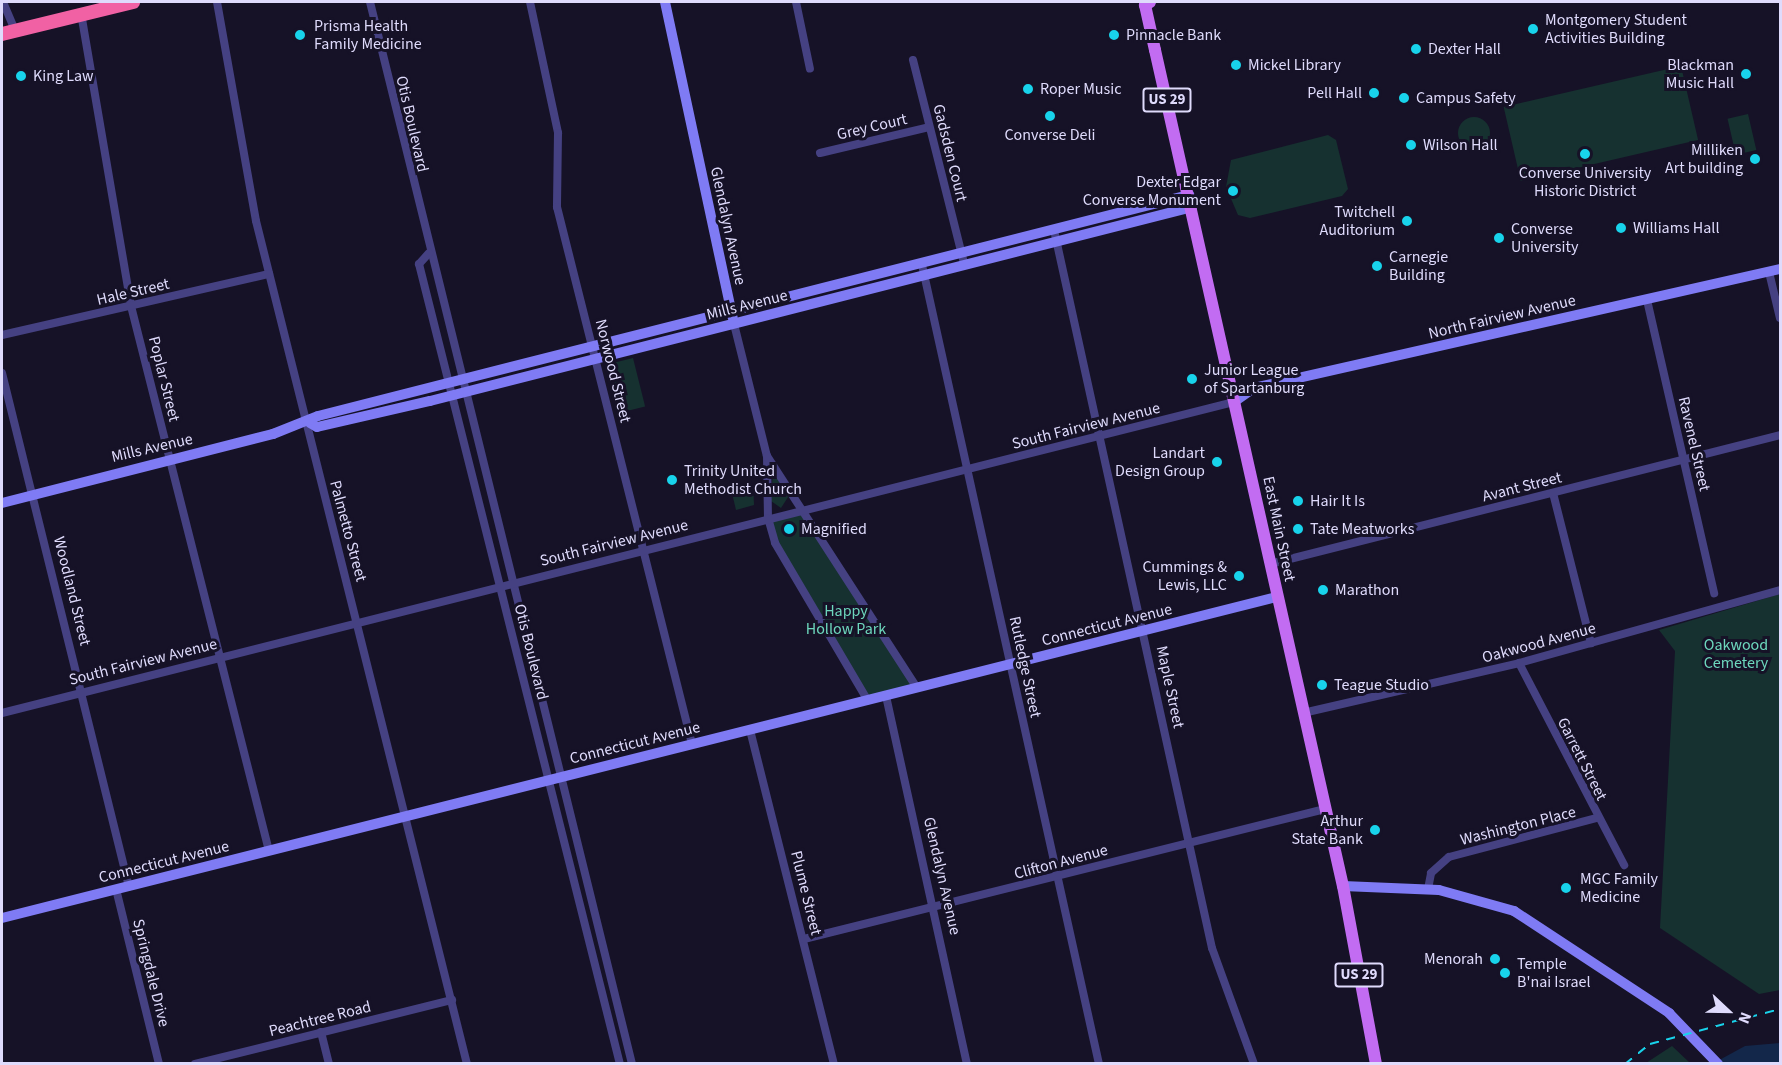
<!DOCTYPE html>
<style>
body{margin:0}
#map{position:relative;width:1782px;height:1065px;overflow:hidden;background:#161227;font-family:"Source Sans 3",sans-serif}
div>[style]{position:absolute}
.green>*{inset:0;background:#163130;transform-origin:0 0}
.round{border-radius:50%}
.water>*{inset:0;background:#13274a}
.street>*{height:8px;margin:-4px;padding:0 4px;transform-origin:4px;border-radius:4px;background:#454182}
.secondary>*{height:10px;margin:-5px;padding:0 5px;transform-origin:5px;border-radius:5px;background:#7f7bf4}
.primary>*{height:12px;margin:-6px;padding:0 6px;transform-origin:6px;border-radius:6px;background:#c26cf2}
.highway>*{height:14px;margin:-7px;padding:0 7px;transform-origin:7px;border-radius:7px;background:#f161a4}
.rail>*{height:2px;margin-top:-1px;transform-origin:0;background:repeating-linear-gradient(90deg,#18d3eb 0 9px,transparent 0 17px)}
.dots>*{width:16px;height:16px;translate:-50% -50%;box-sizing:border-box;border:3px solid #161227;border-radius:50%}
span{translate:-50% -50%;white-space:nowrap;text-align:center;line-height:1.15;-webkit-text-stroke:6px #161227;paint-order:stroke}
.shield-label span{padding:2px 4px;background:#161227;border:2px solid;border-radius:4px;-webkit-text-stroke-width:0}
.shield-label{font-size:15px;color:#dfdbfc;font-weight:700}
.poi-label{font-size:16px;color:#dfdbfc}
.left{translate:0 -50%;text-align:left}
.right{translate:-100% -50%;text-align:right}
.street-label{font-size:16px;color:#dfdbfc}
.park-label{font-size:16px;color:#6dd7bd}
.frame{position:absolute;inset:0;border:3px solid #dfdbfc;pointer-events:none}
.north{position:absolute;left:1698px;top:981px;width:60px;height:60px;-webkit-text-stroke:4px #161227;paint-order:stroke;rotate:112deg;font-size:16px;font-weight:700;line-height:24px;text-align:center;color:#dfdbfc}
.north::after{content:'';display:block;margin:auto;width:21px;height:27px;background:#dfdbfc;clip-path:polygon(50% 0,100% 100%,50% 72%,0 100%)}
</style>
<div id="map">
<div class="green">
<div style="left:1681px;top:66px;width:76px;height:182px;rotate:77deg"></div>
<div style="left:1748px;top:114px;width:37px;height:21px;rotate:77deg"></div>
<div class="round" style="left:1458px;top:117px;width:32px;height:32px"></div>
<div style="clip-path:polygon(1328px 135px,1336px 140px,1348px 189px,1342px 196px,1250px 218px,1238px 215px,1226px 187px,1231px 160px)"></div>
<div style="left:633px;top:358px;width:50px;height:25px;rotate:76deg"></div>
<div style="clip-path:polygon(773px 470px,790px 494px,781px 508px,771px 501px)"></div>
<div style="clip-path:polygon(753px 483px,754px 505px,736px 510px,731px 489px)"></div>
<div style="clip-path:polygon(804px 509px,917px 688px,868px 701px,782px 560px,768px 518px)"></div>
<div style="clip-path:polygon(1780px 594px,1780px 990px,1759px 994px,1660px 928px,1675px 651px,1659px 630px)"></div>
<div style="clip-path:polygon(1672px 1046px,1690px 1063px,1646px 1063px)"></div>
</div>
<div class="water">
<div style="clip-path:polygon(1780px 1043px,1780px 1063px,1712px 1064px,1745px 1046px)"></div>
</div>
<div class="street">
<div style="left:3px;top:2px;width:30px;rotate:67deg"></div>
<div style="left:217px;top:2px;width:222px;rotate:79.9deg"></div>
<div style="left:256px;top:221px;width:869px;rotate:75.95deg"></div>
<div style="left:370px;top:2px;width:1094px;rotate:76.14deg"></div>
<div style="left:530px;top:2px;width:134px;rotate:77.9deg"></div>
<div style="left:558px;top:133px;width:74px;rotate:90.8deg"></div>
<div style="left:557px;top:207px;width:554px;rotate:75.89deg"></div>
<div style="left:796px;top:2px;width:68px;rotate:78.2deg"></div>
<div style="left:81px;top:13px;width:297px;rotate:80.3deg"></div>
<div style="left:131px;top:306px;width:562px;rotate:75.79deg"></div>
<div style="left:913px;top:60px;width:209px;rotate:75.9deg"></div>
<div style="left:820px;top:153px;width:112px;rotate:-13.4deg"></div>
<div style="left:1054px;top:230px;width:735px;rotate:77.59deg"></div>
<div style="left:1212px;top:948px;width:123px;rotate:70.1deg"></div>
<div style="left:429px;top:253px;width:15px;rotate:132deg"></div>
<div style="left:419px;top:264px;width:825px;rotate:75.9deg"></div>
<div style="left:922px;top:265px;width:818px;rotate:77.51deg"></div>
<div style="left:1769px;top:272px;width:47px;rotate:76.6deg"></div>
<div style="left:1647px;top:300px;width:301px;rotate:77.1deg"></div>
<div style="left:734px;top:324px;width:136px;rotate:76deg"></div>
<div style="left:767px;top:456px;width:62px;rotate:89.1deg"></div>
<div style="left:768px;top:518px;width:26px;rotate:74deg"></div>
<div style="left:775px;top:543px;width:183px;rotate:59.5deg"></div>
<div style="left:2px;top:335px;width:274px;rotate:-12.9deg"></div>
<div style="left:2px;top:373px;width:529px;rotate:76.12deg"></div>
<div style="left:767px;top:456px;width:276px;rotate:57.1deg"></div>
<div style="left:1553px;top:493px;width:155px;rotate:75.8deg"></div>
<div style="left:1270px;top:564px;width:526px;rotate:-14.19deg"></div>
<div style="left:1519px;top:663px;width:228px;rotate:62.5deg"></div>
<div style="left:886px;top:696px;width:377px;rotate:77.6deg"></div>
<div style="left:2px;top:713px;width:1271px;rotate:-14.17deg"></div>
<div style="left:1303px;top:713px;width:222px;rotate:-13deg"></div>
<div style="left:1519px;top:663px;width:271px;rotate:-15.6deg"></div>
<div style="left:750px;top:730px;width:344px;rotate:75.9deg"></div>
<div style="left:116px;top:889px;width:180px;rotate:76.2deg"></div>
<div style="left:1428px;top:889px;width:16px;rotate:-79deg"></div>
<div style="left:1431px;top:873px;width:24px;rotate:-42deg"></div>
<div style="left:1449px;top:857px;width:153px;rotate:-14.8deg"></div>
<div style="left:804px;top:939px;width:537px;rotate:-14.01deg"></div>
<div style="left:321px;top:1032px;width:33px;rotate:76deg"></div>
<div style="left:195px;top:1064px;width:265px;rotate:-14deg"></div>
</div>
<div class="secondary">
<div style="left:665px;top:2px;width:323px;rotate:77.9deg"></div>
<div style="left:1234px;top:402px;width:24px;rotate:-35deg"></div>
<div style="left:1254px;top:388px;width:539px;rotate:-12.75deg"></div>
<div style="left:310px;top:423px;width:8px;rotate:30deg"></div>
<div style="left:317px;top:427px;width:116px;rotate:-13deg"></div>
<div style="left:430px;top:401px;width:786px;rotate:-14.28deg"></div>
<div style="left:2px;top:503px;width:280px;rotate:-14.3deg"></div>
<div style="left:273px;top:434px;width:48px;rotate:-21.8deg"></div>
<div style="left:318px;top:416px;width:899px;rotate:-14.24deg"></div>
<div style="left:1343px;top:886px;width:96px;rotate:2.4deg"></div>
<div style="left:1439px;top:890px;width:78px;rotate:15.6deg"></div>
<div style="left:1514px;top:911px;width:186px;rotate:33.3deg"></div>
<div style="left:1669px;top:1013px;width:71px;rotate:46.1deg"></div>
<div style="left:2px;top:918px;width:1314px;rotate:-14.14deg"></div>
</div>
<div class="primary">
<div style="left:1150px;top:2px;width:6px;rotate:149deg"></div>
<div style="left:1145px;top:5px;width:46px;rotate:77.5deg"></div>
<div style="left:1155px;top:50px;width:857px;rotate:77.33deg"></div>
<div style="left:1343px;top:886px;width:181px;rotate:79.5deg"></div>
</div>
<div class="highway">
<div style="left:2px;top:34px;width:135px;rotate:-13.7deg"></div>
</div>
<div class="rail">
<div style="left:1625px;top:1064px;width:32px;rotate:-39deg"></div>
<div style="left:1650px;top:1044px;width:135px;rotate:-15.1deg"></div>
</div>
<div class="dots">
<div style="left:1533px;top:29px;background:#18d3eb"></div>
<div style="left:300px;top:35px;background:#18d3eb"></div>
<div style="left:1114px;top:35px;background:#18d3eb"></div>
<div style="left:1416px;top:49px;background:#18d3eb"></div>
<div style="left:1236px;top:65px;background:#18d3eb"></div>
<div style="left:1746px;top:74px;background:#18d3eb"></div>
<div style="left:21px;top:76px;background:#18d3eb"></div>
<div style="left:1028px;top:89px;background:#18d3eb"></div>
<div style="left:1374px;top:93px;background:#18d3eb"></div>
<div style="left:1404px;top:98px;background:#18d3eb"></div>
<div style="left:1050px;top:116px;background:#18d3eb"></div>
<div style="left:1411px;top:145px;background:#18d3eb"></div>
<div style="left:1585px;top:154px;background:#18d3eb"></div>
<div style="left:1755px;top:159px;background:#18d3eb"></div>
<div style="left:1233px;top:191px;background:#18d3eb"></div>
<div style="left:1407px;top:221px;background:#18d3eb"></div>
<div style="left:1621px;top:228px;background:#18d3eb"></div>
<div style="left:1499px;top:238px;background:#18d3eb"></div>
<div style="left:1377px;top:266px;background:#18d3eb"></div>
<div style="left:1192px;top:379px;background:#18d3eb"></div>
<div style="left:1217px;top:462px;background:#18d3eb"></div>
<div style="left:672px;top:480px;background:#18d3eb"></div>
<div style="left:1298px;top:501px;background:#18d3eb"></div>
<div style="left:789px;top:529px;background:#18d3eb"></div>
<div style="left:1298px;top:529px;background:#18d3eb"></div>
<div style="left:1239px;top:576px;background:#18d3eb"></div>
<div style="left:1323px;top:590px;background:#18d3eb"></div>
<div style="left:1322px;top:685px;background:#18d3eb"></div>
<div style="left:1375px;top:830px;background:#18d3eb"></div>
<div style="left:1566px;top:888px;background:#18d3eb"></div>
<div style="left:1495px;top:959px;background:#18d3eb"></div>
<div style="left:1505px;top:973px;background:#18d3eb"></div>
</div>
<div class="shield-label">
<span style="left:1167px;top:100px">US 29</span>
<span style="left:1359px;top:975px">US 29</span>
</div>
<div class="poi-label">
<span class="left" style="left:1545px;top:29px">Montgomery Student<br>Activities Building</span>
<span class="left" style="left:314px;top:35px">Prisma Health<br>Family Medicine</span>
<span class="left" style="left:1126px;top:35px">Pinnacle Bank</span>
<span class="left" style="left:1428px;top:49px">Dexter Hall</span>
<span class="left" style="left:1248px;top:65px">Mickel Library</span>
<span class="right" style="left:1734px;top:74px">Blackman<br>Music Hall</span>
<span class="left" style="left:33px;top:76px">King Law</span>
<span class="left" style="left:1040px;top:89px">Roper Music</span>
<span class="right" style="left:1362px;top:93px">Pell Hall</span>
<span class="left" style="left:1416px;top:98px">Campus Safety</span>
<span style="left:1050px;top:135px">Converse Deli</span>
<span class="left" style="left:1423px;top:145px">Wilson Hall</span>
<span class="right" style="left:1743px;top:159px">Milliken<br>Art building</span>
<span style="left:1585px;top:182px">Converse University<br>Historic District</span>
<span class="right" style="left:1221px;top:191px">Dexter Edgar<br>Converse Monument</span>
<span class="right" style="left:1395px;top:221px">Twitchell<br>Auditorium</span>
<span class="left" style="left:1633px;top:228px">Williams Hall</span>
<span class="left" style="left:1511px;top:238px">Converse<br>University</span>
<span class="left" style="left:1389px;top:266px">Carnegie<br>Building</span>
<span class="left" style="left:1204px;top:379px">Junior League<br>of Spartanburg</span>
<span class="right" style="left:1205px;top:462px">Landart<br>Design Group</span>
<span class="left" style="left:684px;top:480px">Trinity United<br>Methodist Church</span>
<span class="left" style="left:1310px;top:501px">Hair It Is</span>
<span class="left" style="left:801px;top:529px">Magnified</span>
<span class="left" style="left:1310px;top:529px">Tate Meatworks</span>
<span class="right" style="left:1227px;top:576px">Cummings &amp;<br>Lewis, LLC</span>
<span class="left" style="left:1335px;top:590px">Marathon</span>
<span class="left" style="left:1334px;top:685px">Teague Studio</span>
<span class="right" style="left:1363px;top:830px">Arthur<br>State Bank</span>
<span class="left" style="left:1580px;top:888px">MGC Family<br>Medicine</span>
<span class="right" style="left:1483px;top:959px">Menorah</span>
<span class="left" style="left:1517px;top:973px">Temple<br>B'nai Israel</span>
</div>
<div class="street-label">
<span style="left:412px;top:124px;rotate:77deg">Otis Boulevard</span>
<span style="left:872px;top:127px;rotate:-13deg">Grey Court</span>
<span style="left:950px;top:153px;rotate:76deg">Gadsden Court</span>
<span style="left:728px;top:226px;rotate:78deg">Glendalyn Avenue</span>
<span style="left:133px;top:292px;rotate:-13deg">Hale Street</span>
<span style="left:747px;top:305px;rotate:-14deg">Mills Avenue</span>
<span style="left:1502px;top:317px;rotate:-13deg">North Fairview Avenue</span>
<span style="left:613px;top:371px;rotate:76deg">Norwood Street</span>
<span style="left:164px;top:379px;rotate:76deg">Poplar Street</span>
<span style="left:1086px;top:426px;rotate:-14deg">South Fairview Avenue</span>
<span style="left:1694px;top:444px;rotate:77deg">Ravenel Street</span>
<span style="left:152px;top:448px;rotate:-13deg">Mills Avenue</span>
<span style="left:1522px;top:487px;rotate:-14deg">Avant Street</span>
<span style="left:1279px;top:529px;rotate:78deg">East Main Street</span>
<span style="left:348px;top:531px;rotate:75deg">Palmetto Street</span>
<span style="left:614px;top:543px;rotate:-14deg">South Fairview Avenue</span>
<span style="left:72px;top:591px;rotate:76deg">Woodland Street</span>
<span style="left:1107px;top:625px;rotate:-14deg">Connecticut Avenue</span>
<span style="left:1539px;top:643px;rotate:-15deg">Oakwood Avenue</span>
<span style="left:531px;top:652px;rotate:76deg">Otis Boulevard</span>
<span style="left:143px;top:662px;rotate:-14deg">South Fairview Avenue</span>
<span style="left:1025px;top:667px;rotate:78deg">Rutledge Street</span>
<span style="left:1170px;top:687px;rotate:78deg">Maple Street</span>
<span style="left:635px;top:743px;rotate:-14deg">Connecticut Avenue</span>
<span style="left:1582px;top:759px;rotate:63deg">Garrett Street</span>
<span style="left:1518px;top:826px;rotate:-14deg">Washington Place</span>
<span style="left:164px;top:862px;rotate:-14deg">Connecticut Avenue</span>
<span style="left:1061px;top:862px;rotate:-15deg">Clifton Avenue</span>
<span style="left:942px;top:876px;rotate:77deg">Glendalyn Avenue</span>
<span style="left:806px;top:893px;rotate:76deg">Plume Street</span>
<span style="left:151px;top:973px;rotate:76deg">Springdale Drive</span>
<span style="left:320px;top:1019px;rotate:-14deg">Peachtree Road</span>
</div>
<div class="park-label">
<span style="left:846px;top:620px">Happy<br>Hollow Park</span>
<span style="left:1736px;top:654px">Oakwood<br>Cemetery</span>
</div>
<div class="frame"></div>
<div class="north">N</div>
</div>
